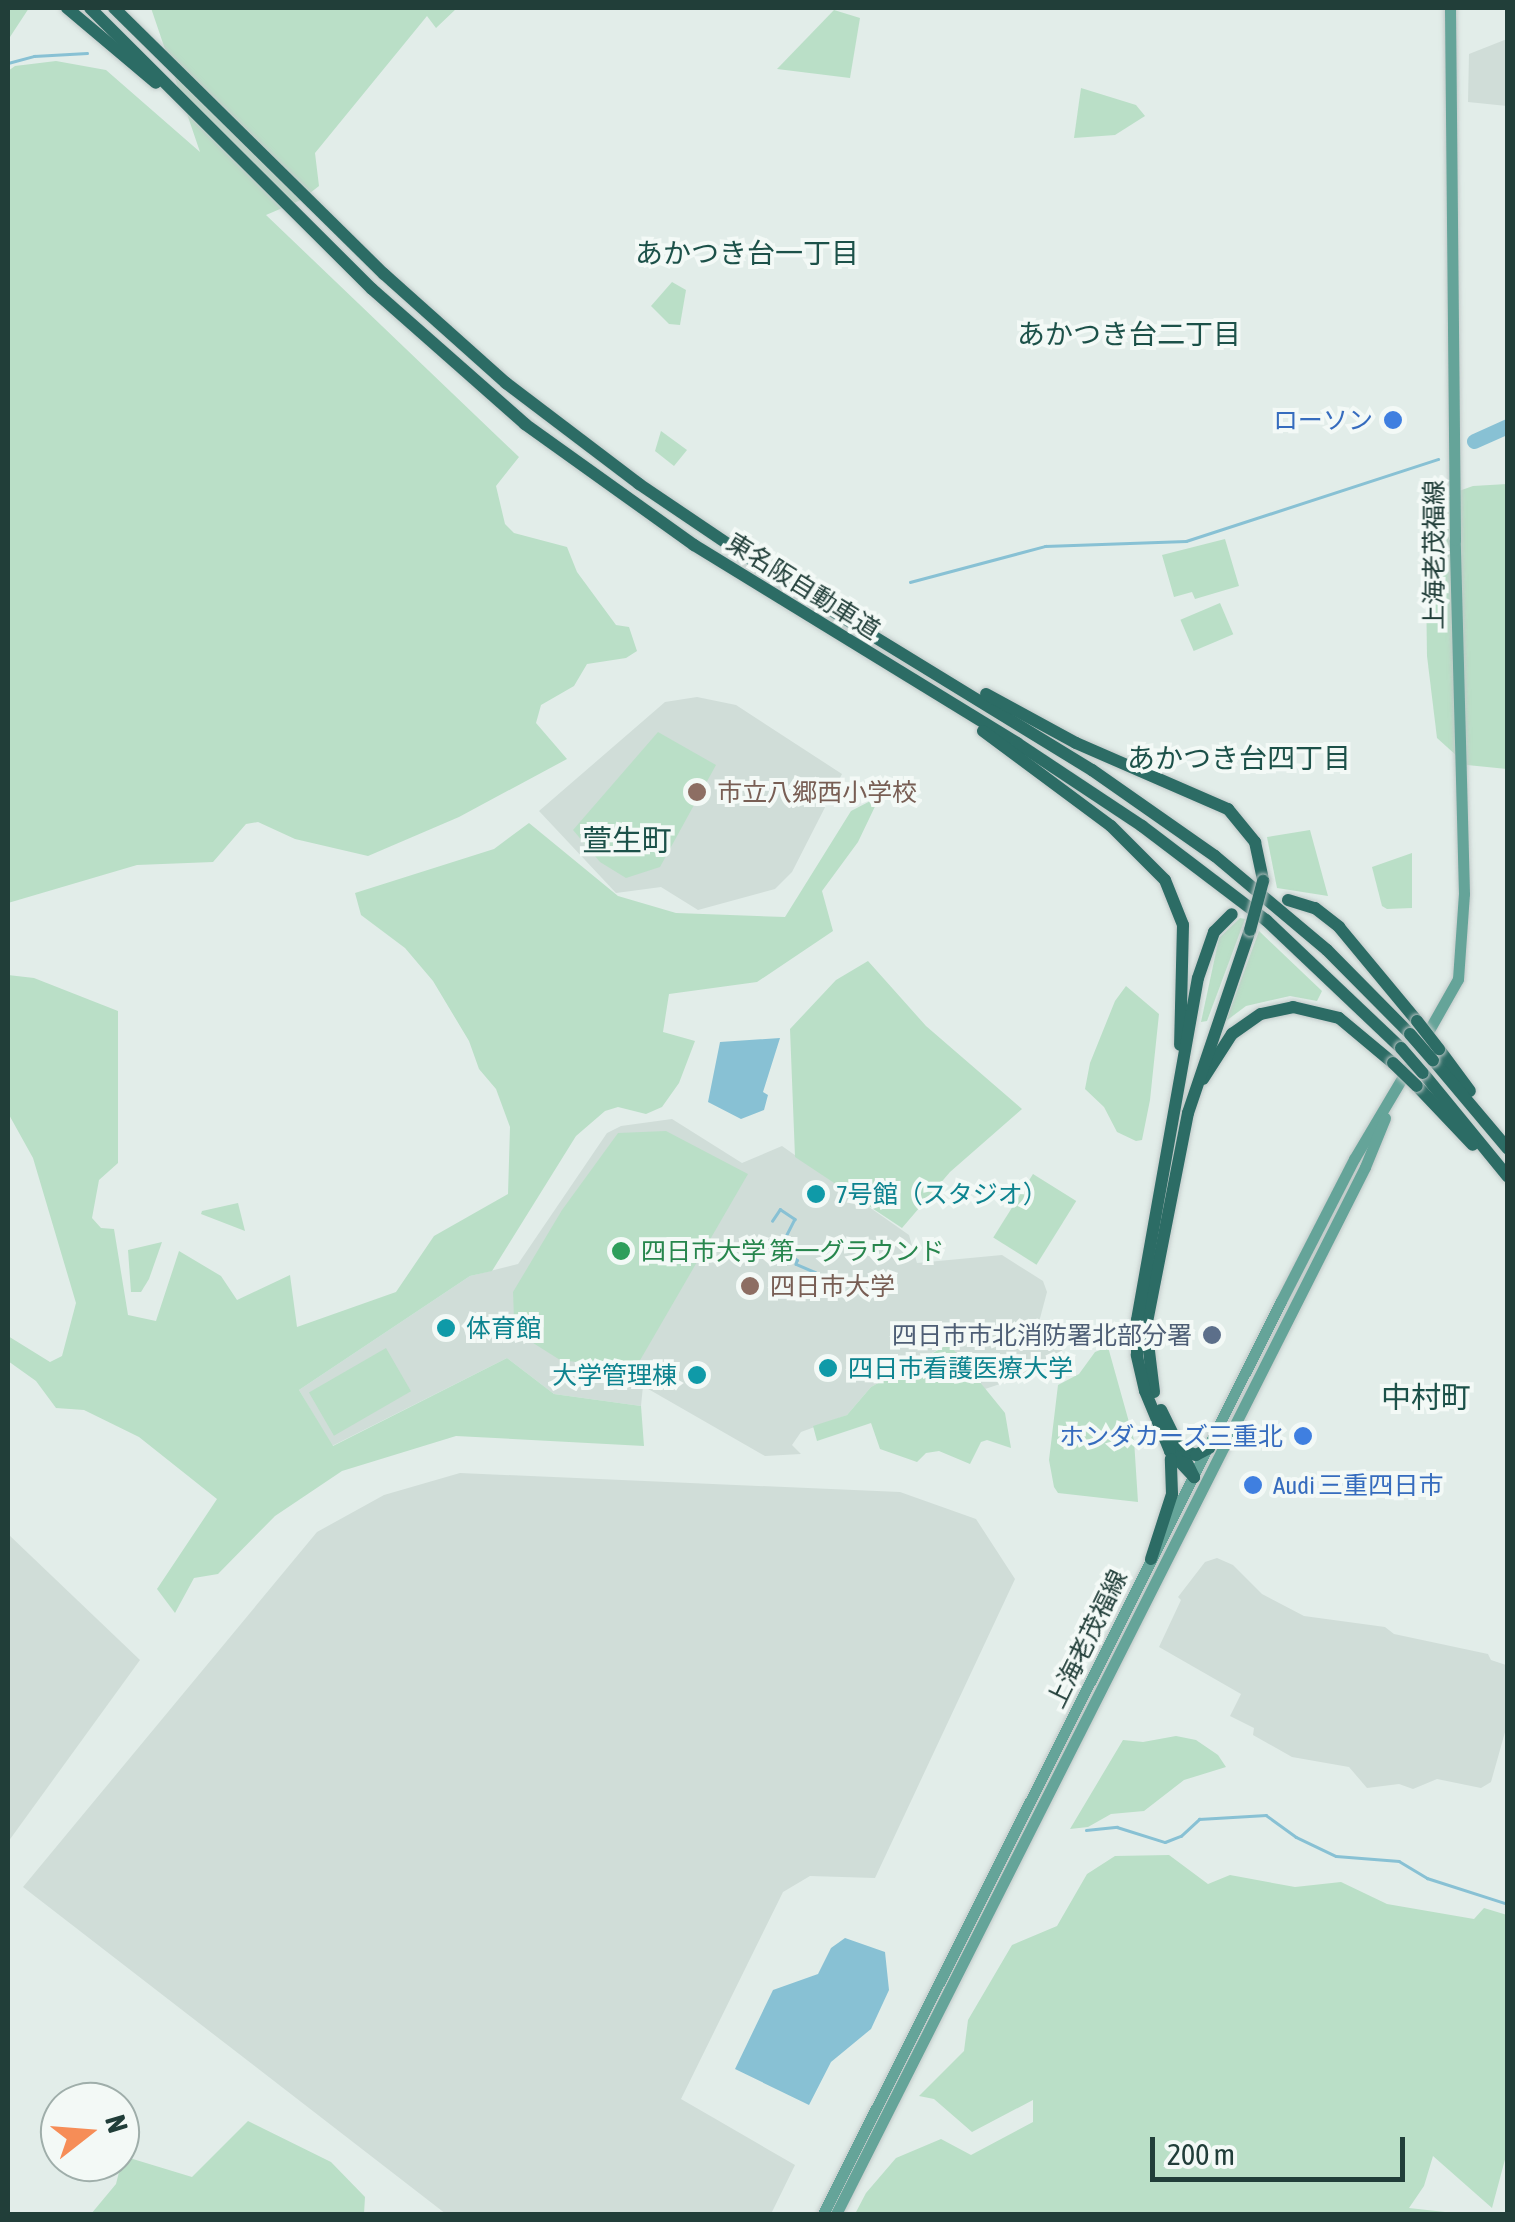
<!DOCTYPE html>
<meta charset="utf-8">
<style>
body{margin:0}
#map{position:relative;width:1515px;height:2222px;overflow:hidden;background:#e2ede9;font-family:"Asap Condensed","Noto Sans JP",sans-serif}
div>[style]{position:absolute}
.built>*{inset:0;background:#d0ddd8}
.green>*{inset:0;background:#badfc7;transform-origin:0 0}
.water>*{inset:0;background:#88c1d4}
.stream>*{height:2.5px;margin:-1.25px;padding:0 1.25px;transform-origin:1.25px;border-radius:1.25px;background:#88c1d4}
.river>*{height:15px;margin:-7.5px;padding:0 7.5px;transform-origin:7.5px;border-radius:7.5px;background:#88c1d4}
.roads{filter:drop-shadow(0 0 2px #c1c9c8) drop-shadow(0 0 2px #c1c9c8)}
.major>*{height:11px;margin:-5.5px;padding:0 5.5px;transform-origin:5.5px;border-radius:5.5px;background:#65a499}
.highway>*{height:12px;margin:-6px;padding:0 6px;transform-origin:6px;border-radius:6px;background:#2c6c65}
.bridges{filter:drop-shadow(0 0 2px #c1c9c8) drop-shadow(0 0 2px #c1c9c8)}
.highway-bridge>*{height:12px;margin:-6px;padding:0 6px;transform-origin:6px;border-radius:6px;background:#2c6c65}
.dots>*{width:28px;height:28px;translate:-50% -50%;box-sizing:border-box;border:5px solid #f3f9f6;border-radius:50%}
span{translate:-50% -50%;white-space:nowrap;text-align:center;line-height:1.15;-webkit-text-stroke:8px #f3f9f6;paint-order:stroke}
.shop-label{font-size:25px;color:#366cbe}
.right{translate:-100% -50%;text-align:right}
.left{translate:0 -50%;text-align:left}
.street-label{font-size:25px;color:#213e39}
.education-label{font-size:25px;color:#785e54}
.culture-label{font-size:25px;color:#0d838f}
.leisure-label{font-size:25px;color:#27864d}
.service-label{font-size:25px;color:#4e5e75}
.neighbourhood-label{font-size:28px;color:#1c5149}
.quarter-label{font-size:30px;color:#1c5149}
.frame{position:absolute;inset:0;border:10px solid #213e39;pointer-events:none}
.north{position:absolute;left:40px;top:2082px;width:100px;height:100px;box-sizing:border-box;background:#f3f9f6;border:2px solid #9faeaa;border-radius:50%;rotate:73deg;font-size:28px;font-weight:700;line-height:40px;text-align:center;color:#213e39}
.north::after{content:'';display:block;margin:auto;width:35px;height:45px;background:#f68d57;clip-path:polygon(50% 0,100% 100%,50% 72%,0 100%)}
.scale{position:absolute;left:1150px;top:2137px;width:255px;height:45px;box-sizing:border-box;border:5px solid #213e39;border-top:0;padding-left:12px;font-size:30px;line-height:35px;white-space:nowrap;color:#213e39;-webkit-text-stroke:8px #f3f9f6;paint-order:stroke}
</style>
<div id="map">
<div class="built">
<div style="clip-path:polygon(1507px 39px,1507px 106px,1468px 102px,1469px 54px)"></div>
<div style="clip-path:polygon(697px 697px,736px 705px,842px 774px,792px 872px,775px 889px,698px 910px,661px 887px,616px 893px,539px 811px,665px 702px)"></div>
<div style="clip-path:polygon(672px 1119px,742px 1163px,782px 1146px,909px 1235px,917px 1263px,1002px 1255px,1043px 1281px,1047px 1292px,1039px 1322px,1057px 1333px,1062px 1351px,1012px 1380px,985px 1389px,948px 1344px,871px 1387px,847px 1415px,801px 1432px,792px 1445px,801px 1454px,765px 1456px,643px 1386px,641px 1406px,554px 1394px,507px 1358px,332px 1446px,299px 1390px,470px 1276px,518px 1264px,607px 1133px,621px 1126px)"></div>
<div style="clip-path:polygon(460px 1473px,900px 1492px,976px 1519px,1015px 1579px,875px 1878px,810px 1876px,783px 1892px,681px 2099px,795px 2165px,771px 2214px,446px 2214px,23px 1887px,317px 1532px,384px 1495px)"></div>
<div style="clip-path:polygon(8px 1534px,140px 1660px,8px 1842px)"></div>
<div style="clip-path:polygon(1217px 1558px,1233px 1565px,1262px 1594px,1304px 1616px,1385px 1627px,1394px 1634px,1488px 1654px,1491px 1660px,1506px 1665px,1507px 1725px,1491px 1782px,1481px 1788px,1437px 1779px,1413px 1789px,1399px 1784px,1367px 1788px,1349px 1767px,1292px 1757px,1253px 1735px,1254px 1728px,1230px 1716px,1241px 1694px,1159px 1647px,1181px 1600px,1178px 1597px,1205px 1562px)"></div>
</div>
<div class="green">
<div style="clip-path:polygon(8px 8px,29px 8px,8px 40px)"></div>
<div style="clip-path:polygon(151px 8px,457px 8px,436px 28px,427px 16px,315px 153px,319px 186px,301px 200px,266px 215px,519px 457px,496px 486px,505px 524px,514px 533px,567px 547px,577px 572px,616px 625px,629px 627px,637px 651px,626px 658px,587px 664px,574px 686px,541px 705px,536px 723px,567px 759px,459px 817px,368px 856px,295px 839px,258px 822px,246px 824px,213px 862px,137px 865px,8px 903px,8px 71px,15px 66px,56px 61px,106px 70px,200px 152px)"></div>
<div style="clip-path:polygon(834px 10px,860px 18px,850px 78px,777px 69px)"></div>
<div style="clip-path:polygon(1081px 88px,1136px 105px,1145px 116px,1115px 135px,1074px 138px)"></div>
<div style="clip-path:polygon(672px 282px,686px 290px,680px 325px,669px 324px,651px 306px)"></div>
<div style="clip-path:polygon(661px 431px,687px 450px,674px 466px,655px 451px)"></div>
<div style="clip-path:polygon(1507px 484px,1507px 769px,1467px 765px,1437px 738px,1427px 656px,1426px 586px,1428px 525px,1436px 499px,1473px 486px)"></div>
<div style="clip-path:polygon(1225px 539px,1239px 586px,1195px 599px,1192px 592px,1174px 597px,1162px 555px)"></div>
<div style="left:1220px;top:603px;width:34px;height:43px;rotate:67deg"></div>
<div style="clip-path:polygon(658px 732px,716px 765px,660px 867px,626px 878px,600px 862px,573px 830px)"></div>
<div style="clip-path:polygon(880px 796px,858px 842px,822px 891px,833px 931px,757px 982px,669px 994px,663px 1032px,695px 1041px,679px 1083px,662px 1107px,646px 1114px,618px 1107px,605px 1111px,576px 1136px,492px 1271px,470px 1276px,299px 1390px,333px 1446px,507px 1358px,554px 1394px,641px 1406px,644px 1446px,456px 1436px,342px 1471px,275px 1516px,218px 1574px,194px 1578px,175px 1613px,157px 1589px,217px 1499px,139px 1437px,84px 1410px,56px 1408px,36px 1381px,8px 1361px,8px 1336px,50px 1362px,62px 1356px,76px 1303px,33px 1158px,8px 1113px,8px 975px,34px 978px,118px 1011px,118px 1163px,99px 1180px,92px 1218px,101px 1228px,114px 1229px,128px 1315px,156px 1321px,179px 1251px,221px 1276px,237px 1300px,290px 1275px,297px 1327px,396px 1292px,434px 1236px,508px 1194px,510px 1127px,496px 1089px,479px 1069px,469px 1041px,433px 981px,405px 948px,361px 915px,355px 893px,494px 849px,529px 823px,618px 896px,676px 913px,785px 917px,851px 811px)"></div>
<div style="clip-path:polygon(1310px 830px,1328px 896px,1277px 888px,1267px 837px)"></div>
<div style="clip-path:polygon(1412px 853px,1412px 908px,1387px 909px,1382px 906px,1372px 867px)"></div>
<div style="clip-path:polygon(1240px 918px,1245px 919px,1207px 1021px,1201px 1022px,1219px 938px)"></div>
<div style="clip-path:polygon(1259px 931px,1322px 991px,1317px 1001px,1290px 996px,1246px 1006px,1226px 1021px)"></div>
<div style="clip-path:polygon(868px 961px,926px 1026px,1022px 1109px,950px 1172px,902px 1228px,795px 1157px,790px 1029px,836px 980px)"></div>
<div style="clip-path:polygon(1126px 986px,1159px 1014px,1150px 1100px,1142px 1140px,1136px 1141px,1117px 1132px,1104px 1107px,1085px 1089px,1090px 1063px,1115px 1001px)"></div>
<div style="clip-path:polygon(666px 1131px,748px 1174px,635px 1369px,560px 1360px,530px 1341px,514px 1319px,513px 1292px,562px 1210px,618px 1133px)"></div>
<div style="left:1033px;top:1174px;width:51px;height:75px;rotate:32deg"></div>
<div style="clip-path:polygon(238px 1203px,245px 1231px,201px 1214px,202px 1211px)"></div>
<div style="clip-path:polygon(162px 1242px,149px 1279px,141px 1292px,131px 1292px,128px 1250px)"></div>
<div style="clip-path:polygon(949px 1344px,1005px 1413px,1011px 1448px,987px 1440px,981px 1442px,970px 1464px,939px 1451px,926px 1453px,917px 1462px,880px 1449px,871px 1423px,817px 1441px,813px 1426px,847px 1415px,871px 1387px)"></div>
<div style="clip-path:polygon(1108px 1347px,1134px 1440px,1138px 1502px,1058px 1493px,1054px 1487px,1049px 1460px,1058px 1385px,1079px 1374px,1095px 1352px)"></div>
<div style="left:386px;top:1348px;width:50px;height:89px;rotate:60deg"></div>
<div style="clip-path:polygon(1176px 1736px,1196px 1740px,1218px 1755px,1226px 1767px,1184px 1780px,1144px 1811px,1111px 1814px,1088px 1827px,1070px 1829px,1123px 1740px,1143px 1742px)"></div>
<div style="clip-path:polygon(1169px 1855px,1208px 1884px,1230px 1875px,1295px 1887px,1341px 1882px,1387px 1904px,1474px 1919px,1484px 1908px,1507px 1915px,1507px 2152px,1492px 2208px,1433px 2156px,1424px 2186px,1409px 2208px,1463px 2214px,855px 2214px,866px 2193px,896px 2158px,941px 2139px,971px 2155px,1033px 2122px,1033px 2100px,972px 2132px,934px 2099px,919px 2096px,964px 2051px,968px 2020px,1012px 1945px,1057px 1926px,1087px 1874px,1115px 1856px)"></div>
<div style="clip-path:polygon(248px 2121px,331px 2162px,365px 2197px,364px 2214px,91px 2214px,116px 2184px,123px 2156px,192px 2177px)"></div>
</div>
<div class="water">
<div style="clip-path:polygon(780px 1038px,763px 1092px,768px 1095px,764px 1110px,741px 1119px,708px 1102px,720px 1042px)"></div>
<div style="clip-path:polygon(845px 1938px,885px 1952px,889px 1990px,871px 2029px,831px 2062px,809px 2105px,735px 2069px,773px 1990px,818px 1974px,831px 1948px)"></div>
</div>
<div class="stream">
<div style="left:8px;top:63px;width:27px;rotate:-15deg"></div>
<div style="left:34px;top:56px;width:53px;rotate:-3.2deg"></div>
<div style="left:910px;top:582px;width:140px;rotate:-14.9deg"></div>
<div style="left:1045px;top:546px;width:141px;rotate:-2deg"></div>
<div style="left:1186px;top:541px;width:265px;rotate:-18deg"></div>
<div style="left:772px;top:1221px;width:14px;rotate:-56deg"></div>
<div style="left:780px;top:1209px;width:18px;rotate:34deg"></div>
<div style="left:795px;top:1219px;width:33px;rotate:117deg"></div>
<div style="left:780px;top:1248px;width:21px;rotate:35deg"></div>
<div style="left:797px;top:1260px;width:4px;rotate:104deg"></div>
<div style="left:796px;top:1264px;width:21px;rotate:23deg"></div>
<div style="left:815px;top:1272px;width:6px;rotate:121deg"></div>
<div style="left:812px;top:1277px;width:13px;rotate:32deg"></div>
<div style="left:1086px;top:1830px;width:31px;rotate:-6deg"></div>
<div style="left:1117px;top:1827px;width:50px;rotate:17.4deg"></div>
<div style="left:1165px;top:1842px;width:17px;rotate:-21deg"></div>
<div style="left:1181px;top:1836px;width:25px;rotate:-43deg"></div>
<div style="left:1199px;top:1819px;width:67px;rotate:-3.4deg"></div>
<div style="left:1266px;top:1815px;width:37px;rotate:36deg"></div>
<div style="left:1296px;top:1837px;width:44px;rotate:25.4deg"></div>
<div style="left:1336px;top:1856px;width:63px;rotate:4.5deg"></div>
<div style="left:1399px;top:1861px;width:33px;rotate:31deg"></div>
<div style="left:1427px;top:1878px;width:85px;rotate:17.8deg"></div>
</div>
<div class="river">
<div style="left:1474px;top:441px;width:37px;rotate:-24deg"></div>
</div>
<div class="roads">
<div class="major">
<div style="left:1424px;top:1039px;width:69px;rotate:-60.5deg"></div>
<div style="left:1458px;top:979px;width:85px;rotate:-86deg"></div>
<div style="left:1464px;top:894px;width:354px;rotate:-91.5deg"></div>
<div style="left:1455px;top:540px;width:532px;rotate:-90.54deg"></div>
<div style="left:823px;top:2214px;width:1021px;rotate:-63.36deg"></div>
<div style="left:1281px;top:1301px;width:160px;rotate:-62.8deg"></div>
<div style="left:1354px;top:1159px;width:106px;rotate:-59.3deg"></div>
<div style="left:836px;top:2214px;width:1173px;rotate:-63.19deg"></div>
<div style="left:1365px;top:1167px;width:53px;rotate:-67.8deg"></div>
</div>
<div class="highway">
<div style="left:67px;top:8px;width:116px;rotate:40.1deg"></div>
<div style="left:90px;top:8px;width:398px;rotate:44.9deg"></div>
<div style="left:372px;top:289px;width:204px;rotate:41.4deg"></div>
<div style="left:525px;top:424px;width:208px;rotate:35.6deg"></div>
<div style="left:694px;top:545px;width:379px;rotate:31.5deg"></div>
<div style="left:1017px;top:743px;width:150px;rotate:33.6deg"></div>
<div style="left:1142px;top:826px;width:156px;rotate:37.2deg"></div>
<div style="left:1266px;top:920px;width:186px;rotate:43.5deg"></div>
<div style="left:114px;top:8px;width:379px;rotate:44.6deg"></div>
<div style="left:384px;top:274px;width:164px;rotate:41.8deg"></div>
<div style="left:506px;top:383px;width:167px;rotate:37.2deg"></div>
<div style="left:639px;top:484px;width:170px;rotate:34deg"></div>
<div style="left:780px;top:579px;width:366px;rotate:31.5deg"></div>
<div style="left:1092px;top:770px;width:150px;rotate:35deg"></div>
<div style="left:1215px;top:856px;width:146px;rotate:40deg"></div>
<div style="left:1327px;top:950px;width:118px;rotate:45.3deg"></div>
<div style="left:986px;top:694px;width:102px;rotate:28.6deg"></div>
<div style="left:1076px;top:743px;width:166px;rotate:23.5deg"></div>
<div style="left:1228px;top:809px;width:43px;rotate:50.7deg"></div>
<div style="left:1255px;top:842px;width:40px;rotate:78deg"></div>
<div style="left:983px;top:731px;width:159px;rotate:36.6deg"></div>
<div style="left:1111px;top:826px;width:76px;rotate:45deg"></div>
<div style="left:1165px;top:880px;width:48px;rotate:68.2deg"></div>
<div style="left:1183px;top:925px;width:120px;rotate:91.4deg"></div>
<div style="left:1288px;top:900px;width:28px;rotate:17deg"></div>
<div style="left:1315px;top:908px;width:31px;rotate:38deg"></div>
<div style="left:1339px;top:927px;width:122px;rotate:50.3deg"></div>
<div style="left:1439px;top:1049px;width:52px;rotate:53.6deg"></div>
<div style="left:1433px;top:1060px;width:116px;rotate:49.9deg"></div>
<div style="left:1423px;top:1073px;width:134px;rotate:50.7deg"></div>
<div style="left:1203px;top:1079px;width:54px;rotate:-57.2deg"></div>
<div style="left:1232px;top:1034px;width:35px;rotate:-35deg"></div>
<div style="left:1261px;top:1014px;width:33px;rotate:-12deg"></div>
<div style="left:1293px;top:1007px;width:47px;rotate:13.4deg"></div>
<div style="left:1339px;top:1018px;width:70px;rotate:39.8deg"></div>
<div style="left:1417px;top:1086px;width:81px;rotate:46.5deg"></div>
<div style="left:1154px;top:1392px;width:65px;rotate:-97deg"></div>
<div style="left:1146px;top:1327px;width:218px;rotate:-78.9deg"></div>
<div style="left:1188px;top:1113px;width:193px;rotate:-71.3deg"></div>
<div style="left:1161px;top:1410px;width:75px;rotate:63.8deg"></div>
<div style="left:1181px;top:1449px;width:16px;rotate:22deg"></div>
<div style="left:1196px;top:1455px;width:15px;rotate:-28deg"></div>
<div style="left:1194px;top:1477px;width:35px;rotate:-133deg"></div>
<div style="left:1170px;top:1451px;width:65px;rotate:-112.6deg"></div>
<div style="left:1145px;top:1391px;width:37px;rotate:-103deg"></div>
<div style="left:1137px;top:1355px;width:35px;rotate:-90deg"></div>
<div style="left:1137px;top:1320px;width:347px;rotate:-79.9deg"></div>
<div style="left:1198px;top:978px;width:49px;rotate:-70.8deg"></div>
<div style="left:1214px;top:932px;width:25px;rotate:-45deg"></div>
<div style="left:1151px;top:1559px;width:68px;rotate:-72.1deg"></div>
<div style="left:1172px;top:1494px;width:35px;rotate:-92deg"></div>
</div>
</div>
<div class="bridges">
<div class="highway-bridge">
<div style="left:1250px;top:930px;width:51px;rotate:-75.1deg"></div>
<div style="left:1417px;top:1021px;width:36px;rotate:52deg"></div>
<div style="left:1410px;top:1034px;width:35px;rotate:49deg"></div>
<div style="left:1401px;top:1048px;width:33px;rotate:49deg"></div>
<div style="left:1393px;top:1063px;width:33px;rotate:44deg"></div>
</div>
</div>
<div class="dots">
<div style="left:1393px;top:420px;background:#3f7fe0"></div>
<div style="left:697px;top:792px;background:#8d6e63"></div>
<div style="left:816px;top:1194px;background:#0f9aa8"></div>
<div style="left:621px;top:1251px;background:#2e9e5b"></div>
<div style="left:750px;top:1286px;background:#8d6e63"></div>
<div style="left:446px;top:1328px;background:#0f9aa8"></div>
<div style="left:1212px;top:1335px;background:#5c6f8a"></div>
<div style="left:828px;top:1368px;background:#0f9aa8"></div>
<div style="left:697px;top:1375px;background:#0f9aa8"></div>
<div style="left:1303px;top:1436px;background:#3f7fe0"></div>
<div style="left:1253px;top:1485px;background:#3f7fe0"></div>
</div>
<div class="shop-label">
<span class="right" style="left:1373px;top:420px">ローソン</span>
<span class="right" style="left:1283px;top:1436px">ホンダカーズ三重北</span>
<span class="left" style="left:1273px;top:1485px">Audi 三重四日市</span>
</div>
<div class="street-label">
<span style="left:1434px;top:555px;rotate:-90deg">上海老茂福線</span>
<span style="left:803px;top:586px;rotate:32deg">東名阪自動車道</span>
<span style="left:1087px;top:1639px;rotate:-64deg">上海老茂福線</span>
</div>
<div class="education-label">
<span class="left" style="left:717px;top:792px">市立八郷西小学校</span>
<span class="left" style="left:770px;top:1286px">四日市大学</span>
</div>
<div class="culture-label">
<span class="left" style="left:836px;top:1194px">7号館（スタジオ）</span>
<span class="left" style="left:466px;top:1328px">体育館</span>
<span class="left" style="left:848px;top:1368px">四日市看護医療大学</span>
<span class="right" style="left:677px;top:1375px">大学管理棟</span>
</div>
<div class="leisure-label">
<span class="left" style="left:641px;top:1251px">四日市大学 第一グラウンド</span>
</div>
<div class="service-label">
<span class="right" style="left:1192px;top:1335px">四日市市北消防署北部分署</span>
</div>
<div class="neighbourhood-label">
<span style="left:747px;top:253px">あかつき台一丁目</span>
<span style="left:1129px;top:334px">あかつき台二丁目</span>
<span style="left:1239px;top:758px">あかつき台四丁目</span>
</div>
<div class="quarter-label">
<span style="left:627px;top:840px">萱生町</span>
<span style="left:1426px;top:1397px">中村町</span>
</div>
<div class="frame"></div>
<div class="north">N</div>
<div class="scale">200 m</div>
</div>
